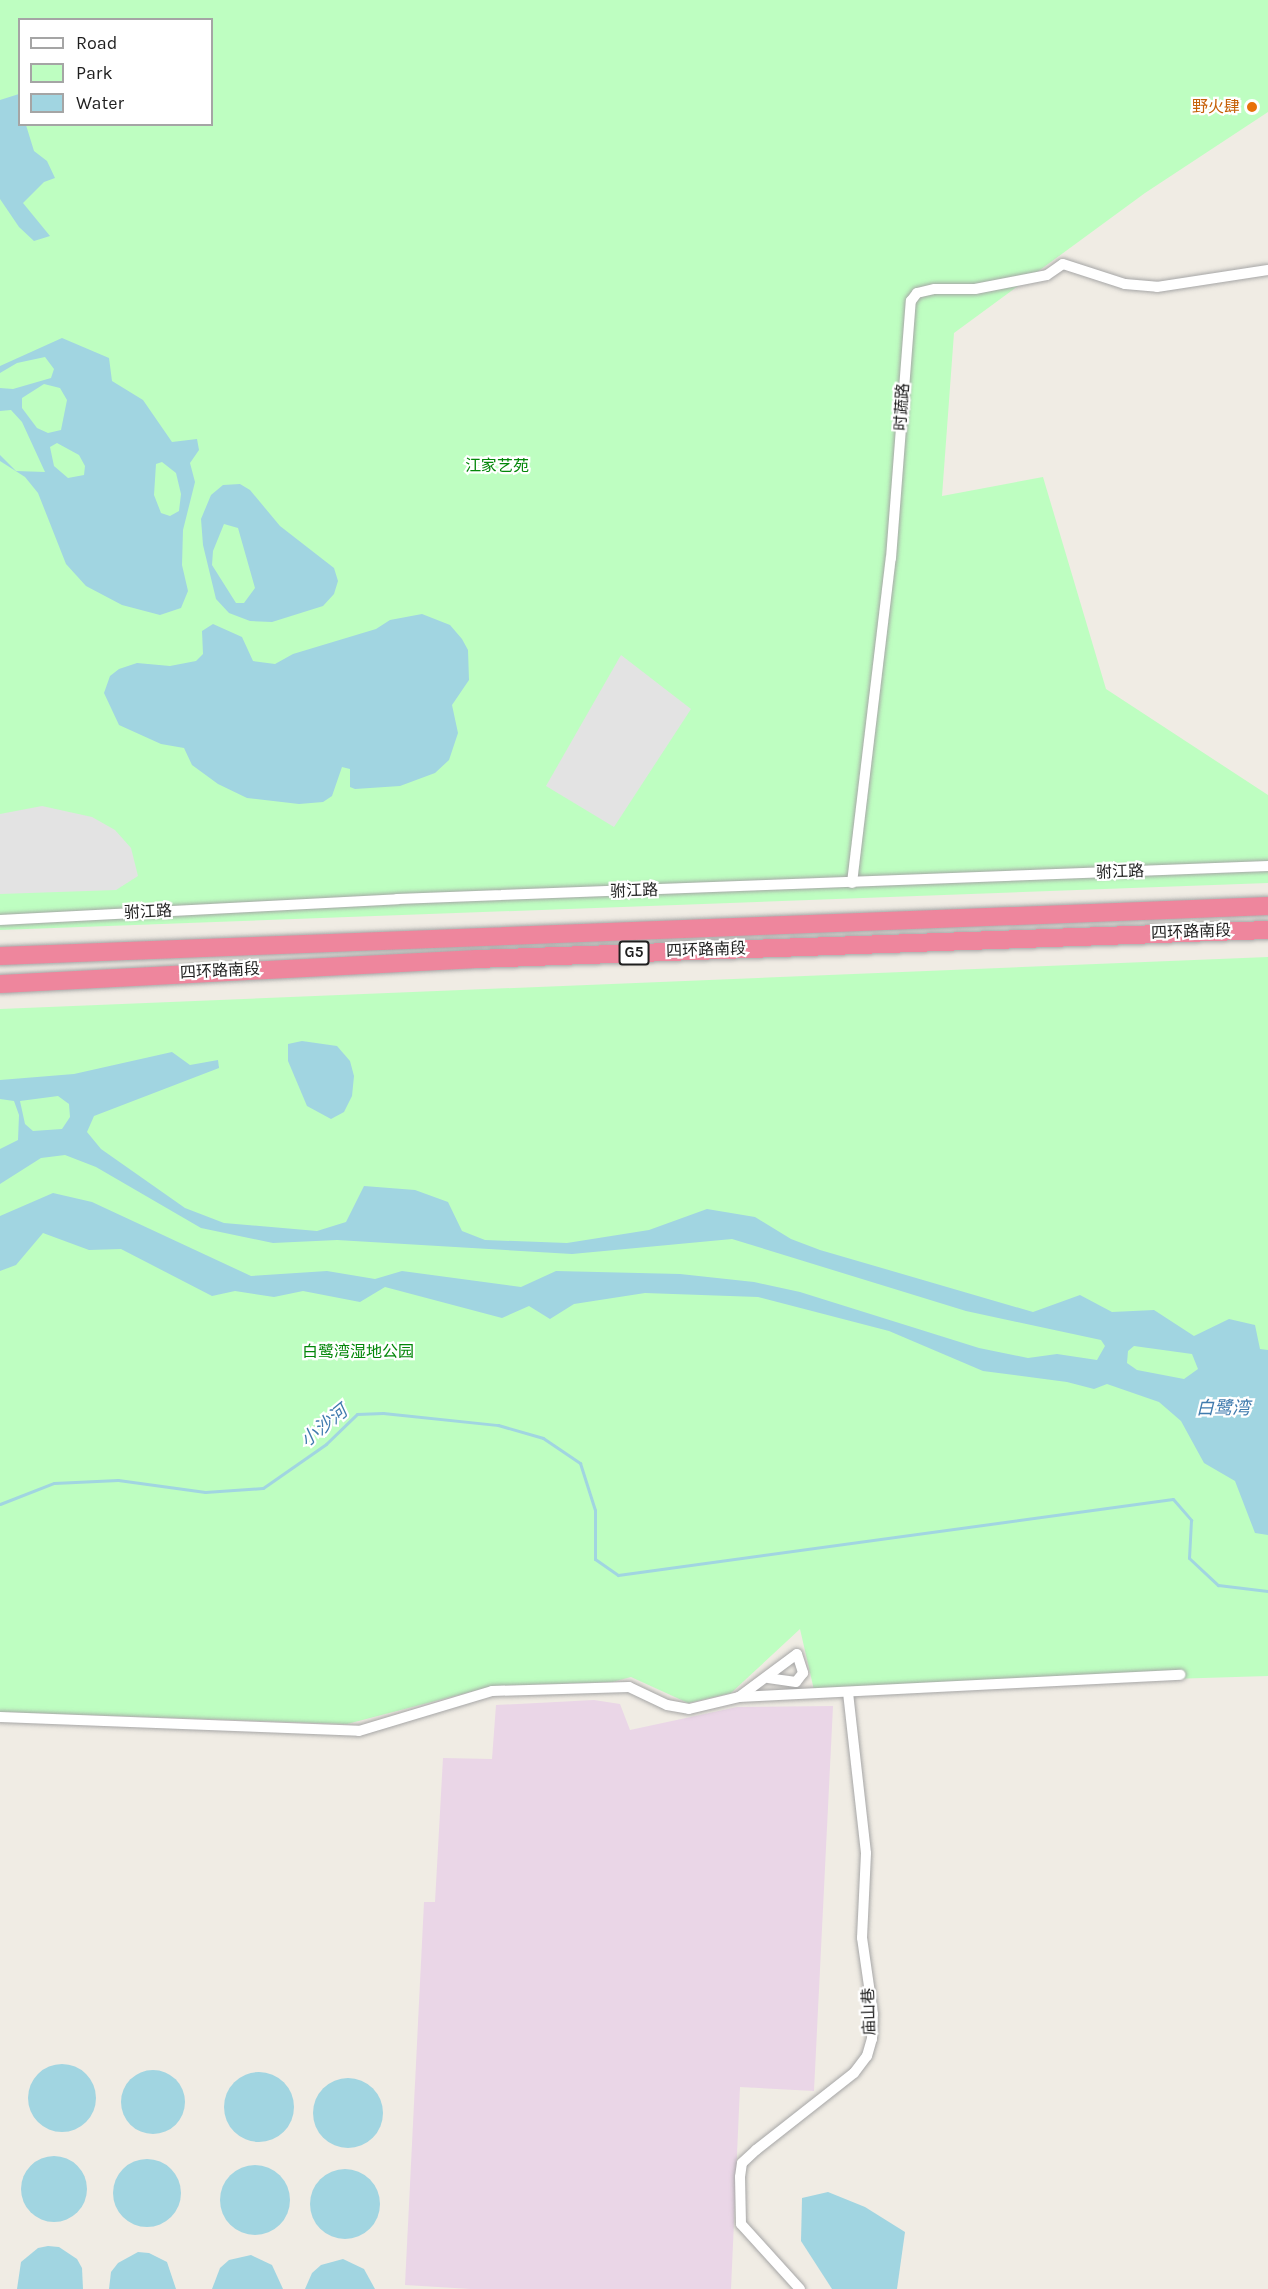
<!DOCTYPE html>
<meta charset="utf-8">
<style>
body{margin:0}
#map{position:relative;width:1268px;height:2289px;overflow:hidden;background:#f0ece4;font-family:Karla,"Noto Sans SC",sans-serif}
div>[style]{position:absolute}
.industrial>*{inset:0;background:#ead6e7}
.park>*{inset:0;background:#befec1}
.parking>*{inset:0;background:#e3e3e3}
.water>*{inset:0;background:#a1d5e1}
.round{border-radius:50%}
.stream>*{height:3px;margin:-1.5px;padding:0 1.5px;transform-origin:1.5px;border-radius:1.5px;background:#a1d5e1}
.roads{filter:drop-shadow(0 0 2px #a6a6a6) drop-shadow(0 0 2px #a6a6a6)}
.minor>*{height:10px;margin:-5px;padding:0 5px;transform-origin:5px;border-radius:5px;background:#fff}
.motorway>*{height:18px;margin:-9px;padding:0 9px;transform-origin:9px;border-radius:9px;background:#ee869d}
.dots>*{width:16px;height:16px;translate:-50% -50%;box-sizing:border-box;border:3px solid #fff;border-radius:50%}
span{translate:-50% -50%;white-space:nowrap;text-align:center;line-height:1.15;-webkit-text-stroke:4.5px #fff;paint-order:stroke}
.shield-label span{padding:2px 4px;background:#fff;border:2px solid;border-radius:4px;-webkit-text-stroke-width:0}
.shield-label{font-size:15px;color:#1f1f1f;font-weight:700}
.food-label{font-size:16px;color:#c56008}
.right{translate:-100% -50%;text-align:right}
.street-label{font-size:16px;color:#1f1f1f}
.park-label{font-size:16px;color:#038709}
.water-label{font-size:18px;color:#407bae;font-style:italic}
.legend{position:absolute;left:18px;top:18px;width:195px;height:108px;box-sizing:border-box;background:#fff;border:2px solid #a5a5a5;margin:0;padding:8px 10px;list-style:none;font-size:18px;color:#1f1f1f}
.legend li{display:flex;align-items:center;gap:12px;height:30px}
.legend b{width:30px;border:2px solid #a5a5a5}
</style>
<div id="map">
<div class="industrial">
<div style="clip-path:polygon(594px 1700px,620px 1704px,630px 1730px,737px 1707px,833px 1706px,814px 2091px,740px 2087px,731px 2289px,471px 2289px,405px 2285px,424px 1902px,435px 1902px,443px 1758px,492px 1759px,496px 1705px)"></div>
</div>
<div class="park">
<div style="clip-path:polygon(evenodd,0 0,1268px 0,1268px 112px,1145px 193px,954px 333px,942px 496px,1043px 477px,1106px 689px,1268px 795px,1268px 883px,0 930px,0 0,20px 20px,212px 20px,212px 124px,20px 124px,20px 20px)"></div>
<div style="clip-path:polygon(1268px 957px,1268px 1676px,814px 1690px,800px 1629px,731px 1693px,688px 1703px,631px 1677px,612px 1682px,493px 1686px,347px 1724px,0 1712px,0 1009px)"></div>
</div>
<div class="parking">
<div style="clip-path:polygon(621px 655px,691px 709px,614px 827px,546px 786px)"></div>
<div style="clip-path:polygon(42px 806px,92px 817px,115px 830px,131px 848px,138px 876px,116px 890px,0 894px,0 814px)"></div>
</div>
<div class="water">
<div style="clip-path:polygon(19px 94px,20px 124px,26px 125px,34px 151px,47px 161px,55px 178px,44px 182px,23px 203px,50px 236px,34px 241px,19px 227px,0 199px,0 100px)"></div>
<div style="clip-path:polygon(evenodd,62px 338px,109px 358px,112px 381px,143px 400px,172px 442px,197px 439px,199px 450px,190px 463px,195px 482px,183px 530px,182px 565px,188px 591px,181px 608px,160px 615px,122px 605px,86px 586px,66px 564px,38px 493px,25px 477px,0 461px,0 455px,16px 471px,45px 472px,22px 422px,11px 410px,0 411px,0 388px,13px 389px,51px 378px,54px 369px,45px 357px,17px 363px,0 373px,0 366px,62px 338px,44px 384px,60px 388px,67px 400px,61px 430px,48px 433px,37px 428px,22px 408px,22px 398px,44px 384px,62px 338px,57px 443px,79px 455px,85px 466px,84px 475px,68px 478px,54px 466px,50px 447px,57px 443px,62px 338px,162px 462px,176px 473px,181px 494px,179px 511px,170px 516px,161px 513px,154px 495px,156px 464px,162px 462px)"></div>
<div style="clip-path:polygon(evenodd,240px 484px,250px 490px,280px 526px,334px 568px,338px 581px,334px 594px,323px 606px,272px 622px,250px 621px,229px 613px,216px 599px,203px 545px,201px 519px,211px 495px,223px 485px,240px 484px,224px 524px,238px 528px,255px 588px,244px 603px,236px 603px,212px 565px,213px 551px,224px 524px)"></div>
<div style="clip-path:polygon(422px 614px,450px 625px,462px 639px,468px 650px,469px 680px,452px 705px,458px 733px,449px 760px,435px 773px,400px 786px,355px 789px,350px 787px,350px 769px,342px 767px,332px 796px,323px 802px,299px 804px,247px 798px,218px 784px,192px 765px,184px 748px,161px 744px,119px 725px,104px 693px,110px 676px,119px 669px,137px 663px,170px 666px,196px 661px,203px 654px,202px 631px,213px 624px,242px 637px,253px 661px,275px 664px,293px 654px,376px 629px,390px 620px)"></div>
<div style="clip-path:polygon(302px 1041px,337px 1046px,350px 1061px,354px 1076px,352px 1096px,344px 1112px,331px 1119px,307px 1106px,288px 1061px,288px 1044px)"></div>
<div style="clip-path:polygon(evenodd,172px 1052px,190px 1065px,218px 1060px,219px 1068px,94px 1116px,87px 1132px,101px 1149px,185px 1208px,224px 1223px,317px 1231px,346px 1222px,364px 1186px,415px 1190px,448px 1202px,462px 1231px,485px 1240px,567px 1243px,649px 1230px,707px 1209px,755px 1217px,791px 1239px,820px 1250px,1033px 1312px,1080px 1295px,1112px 1312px,1154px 1310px,1194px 1336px,1229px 1319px,1255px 1325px,1260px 1349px,1268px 1350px,1268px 1535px,1255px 1533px,1235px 1481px,1204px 1463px,1181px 1421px,1159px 1402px,1107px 1384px,1094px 1389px,1067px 1382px,983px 1371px,889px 1331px,758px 1297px,645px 1293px,574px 1304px,550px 1319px,529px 1306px,502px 1318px,385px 1287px,360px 1302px,303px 1291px,274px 1297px,235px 1291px,212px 1296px,121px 1249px,89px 1250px,43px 1233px,16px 1265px,0 1271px,0 1216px,53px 1193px,92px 1202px,251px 1276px,327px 1271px,375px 1279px,402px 1271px,521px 1287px,556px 1271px,680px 1274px,754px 1282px,800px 1292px,979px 1348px,1028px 1358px,1057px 1354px,1097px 1360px,1105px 1346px,1101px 1340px,966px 1311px,732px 1239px,572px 1254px,337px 1240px,273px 1243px,201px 1228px,96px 1167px,65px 1155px,41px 1158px,0 1184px,0 1149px,18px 1140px,19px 1115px,14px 1101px,0 1099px,0 1080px,74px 1074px,172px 1052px,58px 1096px,69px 1104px,70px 1117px,62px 1129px,33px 1131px,25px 1124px,20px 1101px,58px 1096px,172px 1052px,1134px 1346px,1192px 1354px,1198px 1369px,1184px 1379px,1137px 1370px,1127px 1363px,1128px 1351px,1134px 1346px)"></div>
<div class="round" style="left:28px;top:2064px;width:68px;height:68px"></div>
<div class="round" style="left:121px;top:2070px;width:64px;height:64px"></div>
<div class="round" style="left:224px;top:2072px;width:70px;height:70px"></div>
<div class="round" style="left:313px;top:2078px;width:70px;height:70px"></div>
<div class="round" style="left:21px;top:2156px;width:66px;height:66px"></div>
<div class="round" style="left:113px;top:2159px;width:68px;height:68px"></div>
<div class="round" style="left:220px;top:2165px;width:70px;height:70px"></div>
<div class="round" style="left:310px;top:2169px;width:70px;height:70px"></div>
<div style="clip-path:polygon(828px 2192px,865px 2207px,905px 2232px,897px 2289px,832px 2289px,801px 2241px,802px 2198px)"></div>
<div style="clip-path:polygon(48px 2246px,59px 2247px,77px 2259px,82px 2268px,83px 2289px,17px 2289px,21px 2262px,38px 2248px)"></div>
<div style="clip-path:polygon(138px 2252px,149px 2253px,167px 2262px,176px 2289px,109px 2289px,111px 2272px,118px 2263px)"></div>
<div style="clip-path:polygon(251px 2255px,272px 2265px,283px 2289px,212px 2289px,220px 2268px,229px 2260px)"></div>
<div style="clip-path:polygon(343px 2259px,364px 2269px,375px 2289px,305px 2289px,312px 2273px,321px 2265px)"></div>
</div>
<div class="stream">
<div style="left:0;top:1504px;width:58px;rotate:-21.3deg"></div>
<div style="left:54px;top:1483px;width:64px;rotate:-2.7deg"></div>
<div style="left:118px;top:1480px;width:88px;rotate:7.9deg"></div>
<div style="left:205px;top:1492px;width:58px;rotate:-3.9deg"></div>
<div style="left:263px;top:1488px;width:77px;rotate:-34.9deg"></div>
<div style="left:326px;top:1444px;width:43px;rotate:-44.1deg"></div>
<div style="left:357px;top:1414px;width:26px;rotate:-2deg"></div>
<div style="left:383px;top:1413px;width:116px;rotate:6deg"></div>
<div style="left:498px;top:1425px;width:47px;rotate:16.1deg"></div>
<div style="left:543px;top:1438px;width:45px;rotate:34deg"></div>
<div style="left:580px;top:1463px;width:49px;rotate:72.3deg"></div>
<div style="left:595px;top:1510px;width:49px;rotate:90deg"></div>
<div style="left:595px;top:1559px;width:28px;rotate:35deg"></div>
<div style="left:618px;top:1575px;width:560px;rotate:-7.8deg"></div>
<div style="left:1173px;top:1499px;width:28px;rotate:49deg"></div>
<div style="left:1191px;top:1520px;width:38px;rotate:93deg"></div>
<div style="left:1189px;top:1558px;width:40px;rotate:43deg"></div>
<div style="left:1218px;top:1585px;width:50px;rotate:6.8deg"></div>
</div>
<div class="roads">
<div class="minor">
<div style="left:852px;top:883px;width:327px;rotate:-83.2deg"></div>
<div style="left:891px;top:558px;width:258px;rotate:-85.6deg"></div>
<div style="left:911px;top:301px;width:10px;rotate:-53deg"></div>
<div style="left:917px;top:293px;width:18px;rotate:-13deg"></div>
<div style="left:935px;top:289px;width:40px"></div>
<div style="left:975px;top:289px;width:73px;rotate:-11deg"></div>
<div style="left:1047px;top:275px;width:19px;rotate:-35deg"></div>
<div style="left:1063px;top:264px;width:65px;rotate:17.9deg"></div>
<div style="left:1125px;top:284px;width:32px;rotate:5deg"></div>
<div style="left:1157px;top:287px;width:112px;rotate:-8.7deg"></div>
<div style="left:0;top:920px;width:398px;rotate:-3deg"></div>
<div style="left:397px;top:899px;width:872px;rotate:-2.17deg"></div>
<div style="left:739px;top:1697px;width:72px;rotate:-36.6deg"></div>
<div style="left:797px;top:1654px;width:20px;rotate:72deg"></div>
<div style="left:803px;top:1673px;width:11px;rotate:128deg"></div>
<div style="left:796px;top:1682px;width:28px;rotate:-172deg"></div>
<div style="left:0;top:1717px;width:359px;rotate:2.2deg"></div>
<div style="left:359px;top:1731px;width:139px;rotate:-16.7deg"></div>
<div style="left:492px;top:1691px;width:137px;rotate:-1.7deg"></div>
<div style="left:629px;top:1687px;width:42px;rotate:25.3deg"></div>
<div style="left:667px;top:1705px;width:22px;rotate:10deg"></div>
<div style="left:689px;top:1709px;width:51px;rotate:-13.5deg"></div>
<div style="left:739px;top:1697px;width:442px;rotate:-2.9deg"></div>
<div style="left:800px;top:2289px;width:88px;rotate:-132.2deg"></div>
<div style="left:741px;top:2224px;width:47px;rotate:-91.2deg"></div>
<div style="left:740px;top:2177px;width:14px;rotate:-82deg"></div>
<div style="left:742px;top:2163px;width:19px;rotate:-43deg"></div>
<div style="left:756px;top:2150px;width:125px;rotate:-38.2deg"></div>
<div style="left:854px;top:2073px;width:21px;rotate:-53deg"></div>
<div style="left:867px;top:2056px;width:18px;rotate:-74deg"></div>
<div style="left:872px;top:2039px;width:25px;rotate:-88deg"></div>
<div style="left:873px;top:2014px;width:77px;rotate:-98.2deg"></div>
<div style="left:862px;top:1938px;width:85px;rotate:-87.3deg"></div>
<div style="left:866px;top:1853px;width:162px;rotate:-96.4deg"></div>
</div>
<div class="motorway">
<div style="left:0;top:956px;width:1269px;rotate:-2.26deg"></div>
<div style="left:0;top:984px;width:478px;rotate:-3deg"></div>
<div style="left:477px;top:959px;width:792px;rotate:-2.1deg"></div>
</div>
</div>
<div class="dots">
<div style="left:1252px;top:107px;background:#e8710a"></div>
</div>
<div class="shield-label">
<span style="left:634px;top:953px">G5</span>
</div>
<div class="food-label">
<span class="right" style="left:1240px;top:107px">野火肆</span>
</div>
<div class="street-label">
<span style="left:902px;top:407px;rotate:-86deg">时蔬路</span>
<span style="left:1120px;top:872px;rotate:-2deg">驸江路</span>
<span style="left:634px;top:891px;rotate:-2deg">驸江路</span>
<span style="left:148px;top:912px;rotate:-3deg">驸江路</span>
<span style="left:1191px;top:932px;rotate:-2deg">四环路南段</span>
<span style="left:706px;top:950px;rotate:-2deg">四环路南段</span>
<span style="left:220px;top:971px;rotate:-3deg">四环路南段</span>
<span style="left:869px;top:2012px;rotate:-92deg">庙山巷</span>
</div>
<div class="park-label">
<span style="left:497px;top:466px">江家艺苑</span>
<span style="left:358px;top:1352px">白鹭湾湿地公园</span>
</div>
<div class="water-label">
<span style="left:1223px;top:1408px">白鹭湾</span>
<span style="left:324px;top:1426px;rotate:-39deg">小沙河</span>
</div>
<ul class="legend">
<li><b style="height:8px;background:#fff"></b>Road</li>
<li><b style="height:16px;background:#befec1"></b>Park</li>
<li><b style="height:16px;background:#a1d5e1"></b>Water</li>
</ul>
</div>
